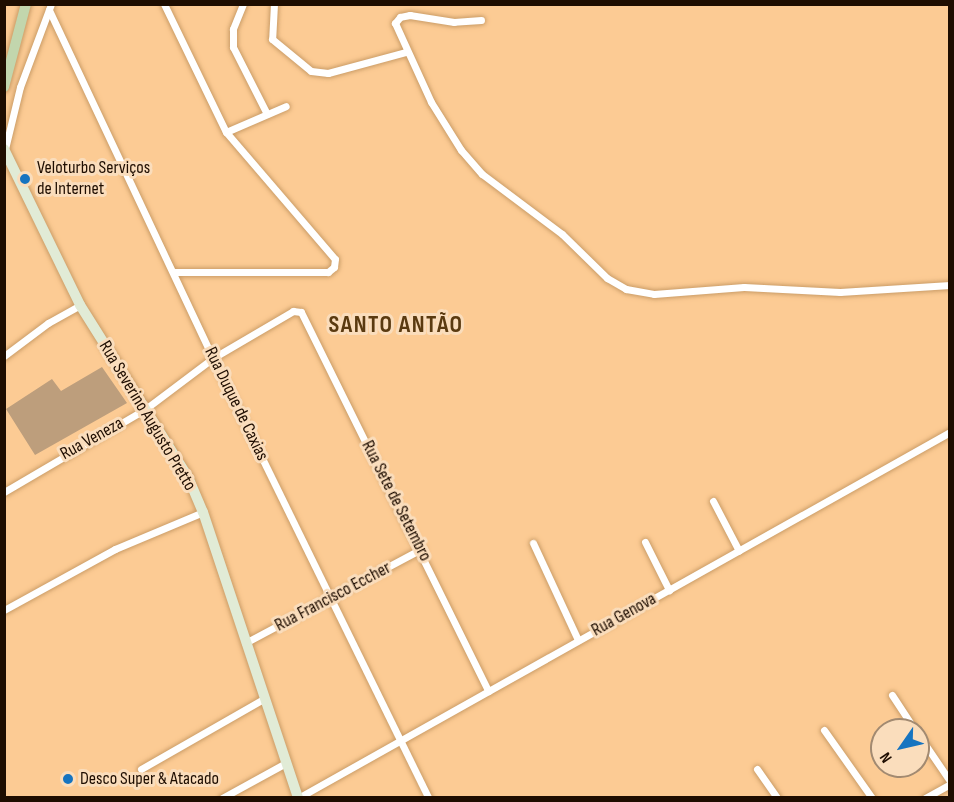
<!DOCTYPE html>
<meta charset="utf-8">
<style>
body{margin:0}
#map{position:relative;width:954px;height:802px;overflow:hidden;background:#fccb94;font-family:"Sofia Sans Condensed",sans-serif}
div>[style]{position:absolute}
.green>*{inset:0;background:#bd9e7c}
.roads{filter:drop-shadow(0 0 2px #cb9d67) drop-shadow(0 0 2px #cb9d67)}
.street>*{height:7px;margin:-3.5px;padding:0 3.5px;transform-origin:3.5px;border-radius:3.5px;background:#fff}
.secondary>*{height:10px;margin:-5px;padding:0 5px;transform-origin:5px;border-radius:5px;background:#e1ebd6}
.primary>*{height:10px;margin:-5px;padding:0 5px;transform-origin:5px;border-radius:5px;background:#c2d6ad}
.dots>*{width:16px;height:16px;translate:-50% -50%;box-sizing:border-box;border:3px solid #faddbc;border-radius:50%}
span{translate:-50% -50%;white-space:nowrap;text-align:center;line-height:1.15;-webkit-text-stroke:6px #faddbc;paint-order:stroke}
.poi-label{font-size:18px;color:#1e0d00}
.left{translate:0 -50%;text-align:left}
.street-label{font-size:18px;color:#1e0d00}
.district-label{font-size:24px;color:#5a3a10;font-weight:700;letter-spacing:1.5px}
.frame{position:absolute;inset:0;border:6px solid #1e0d00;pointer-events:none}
.north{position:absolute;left:870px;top:718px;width:60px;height:60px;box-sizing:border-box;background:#faddbc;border:2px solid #a28a71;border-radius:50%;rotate:236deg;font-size:16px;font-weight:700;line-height:24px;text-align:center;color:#1e0d00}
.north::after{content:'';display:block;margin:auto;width:21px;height:27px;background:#1674c0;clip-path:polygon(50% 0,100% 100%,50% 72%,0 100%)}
</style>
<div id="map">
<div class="green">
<div style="clip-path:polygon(102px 367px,127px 403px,35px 455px,6px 409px,52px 379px,61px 391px)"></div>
</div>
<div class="roads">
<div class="street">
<div style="left:164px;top:4px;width:142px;rotate:64.2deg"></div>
<div style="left:226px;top:132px;width:167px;rotate:49.4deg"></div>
<div style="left:335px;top:259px;width:8px;rotate:97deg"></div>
<div style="left:334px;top:267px;width:8px;rotate:140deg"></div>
<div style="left:328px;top:272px;width:154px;rotate:180deg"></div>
<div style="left:243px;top:4px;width:27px;rotate:112deg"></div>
<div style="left:233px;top:29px;width:18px;rotate:90deg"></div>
<div style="left:233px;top:47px;width:75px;rotate:63.1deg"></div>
<div style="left:274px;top:4px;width:35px;rotate:93deg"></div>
<div style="left:272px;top:39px;width:50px;rotate:39.4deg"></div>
<div style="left:311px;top:71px;width:17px;rotate:7deg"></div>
<div style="left:328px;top:73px;width:81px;rotate:-15.1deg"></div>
<div style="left:49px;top:10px;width:385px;rotate:64.8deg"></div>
<div style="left:213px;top:358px;width:490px;rotate:63.9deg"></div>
<div style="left:481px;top:20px;width:27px;rotate:176deg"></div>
<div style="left:454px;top:22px;width:45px;rotate:-171deg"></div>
<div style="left:410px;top:15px;width:10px;rotate:169deg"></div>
<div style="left:400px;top:17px;width:8px;rotate:130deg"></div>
<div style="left:395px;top:23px;width:87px;rotate:65.5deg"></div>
<div style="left:431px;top:102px;width:57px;rotate:58deg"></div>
<div style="left:461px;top:150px;width:32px;rotate:49deg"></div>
<div style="left:482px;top:174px;width:100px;rotate:36.9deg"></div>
<div style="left:562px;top:234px;width:63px;rotate:44.4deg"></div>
<div style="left:607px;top:278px;width:22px;rotate:30deg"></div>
<div style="left:626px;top:289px;width:28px;rotate:10deg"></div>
<div style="left:654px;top:294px;width:90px;rotate:-4.4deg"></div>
<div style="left:744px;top:287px;width:96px;rotate:3deg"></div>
<div style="left:840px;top:292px;width:110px;rotate:-3.6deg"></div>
<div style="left:226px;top:132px;width:65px;rotate:-23.4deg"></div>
<div style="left:5px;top:149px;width:64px;rotate:-76.4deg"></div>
<div style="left:20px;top:87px;width:89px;rotate:-69.5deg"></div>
<div style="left:4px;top:356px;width:55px;rotate:-36.9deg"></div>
<div style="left:48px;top:323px;width:37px;rotate:-29deg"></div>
<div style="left:4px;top:492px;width:162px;rotate:-30.4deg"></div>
<div style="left:144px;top:410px;width:86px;rotate:-37deg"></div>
<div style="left:213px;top:358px;width:93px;rotate:-30.4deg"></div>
<div style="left:293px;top:311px;width:8px;rotate:7deg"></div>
<div style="left:301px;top:312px;width:423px;rotate:63.7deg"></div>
<div style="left:713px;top:501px;width:56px;rotate:62.5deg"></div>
<div style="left:645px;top:542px;width:54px;rotate:63.4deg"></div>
<div style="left:533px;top:543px;width:107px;rotate:65.1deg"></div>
<div style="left:4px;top:610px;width:127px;rotate:-28.8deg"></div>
<div style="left:115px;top:549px;width:95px;rotate:-22.8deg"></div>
<div style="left:245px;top:643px;width:200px;rotate:-28.1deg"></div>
<div style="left:892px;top:695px;width:42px;rotate:56.7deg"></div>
<div style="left:824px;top:730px;width:83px;rotate:54.8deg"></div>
<div style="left:918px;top:734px;width:57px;rotate:55.8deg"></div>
<div style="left:141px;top:769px;width:141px;rotate:-29.8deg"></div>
<div style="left:757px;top:769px;width:35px;rotate:55deg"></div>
<div style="left:222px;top:798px;width:73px;rotate:-28.7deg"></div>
<div style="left:298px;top:798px;width:748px;rotate:-29.31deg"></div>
<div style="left:925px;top:798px;width:29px;rotate:-29deg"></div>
</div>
<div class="secondary">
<div style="left:4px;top:149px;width:174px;rotate:64deg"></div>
<div style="left:80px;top:305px;width:203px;rotate:57.9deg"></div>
<div style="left:188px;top:477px;width:38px;rotate:67deg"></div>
<div style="left:203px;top:512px;width:301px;rotate:71.6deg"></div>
</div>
<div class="primary">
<div style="left:4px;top:87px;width:86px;rotate:-75.2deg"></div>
</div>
</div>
<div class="dots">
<div style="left:25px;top:179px;background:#1674c0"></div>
<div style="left:68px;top:779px;background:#1674c0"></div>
</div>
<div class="poi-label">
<span class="left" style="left:37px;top:179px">Veloturbo Serviços<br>de Internet</span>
<span class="left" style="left:80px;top:779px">Desco Super &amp; Atacado</span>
</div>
<div class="street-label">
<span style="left:236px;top:404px;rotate:64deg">Rua Duque de Caxias</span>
<span style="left:147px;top:416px;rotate:59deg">Rua Severino Augusto Pretto</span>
<span style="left:92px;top:439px;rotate:-29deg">Rua Veneza</span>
<span style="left:396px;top:501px;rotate:63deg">Rua Sete de Setembro</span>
<span style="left:333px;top:597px;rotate:-28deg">Rua Francisco Eccher</span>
<span style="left:624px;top:615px;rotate:-29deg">Rua Genova</span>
</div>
<div class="district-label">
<span style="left:396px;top:325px">SANTO ANTÃO</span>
</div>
<div class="frame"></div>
<div class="north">N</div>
</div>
